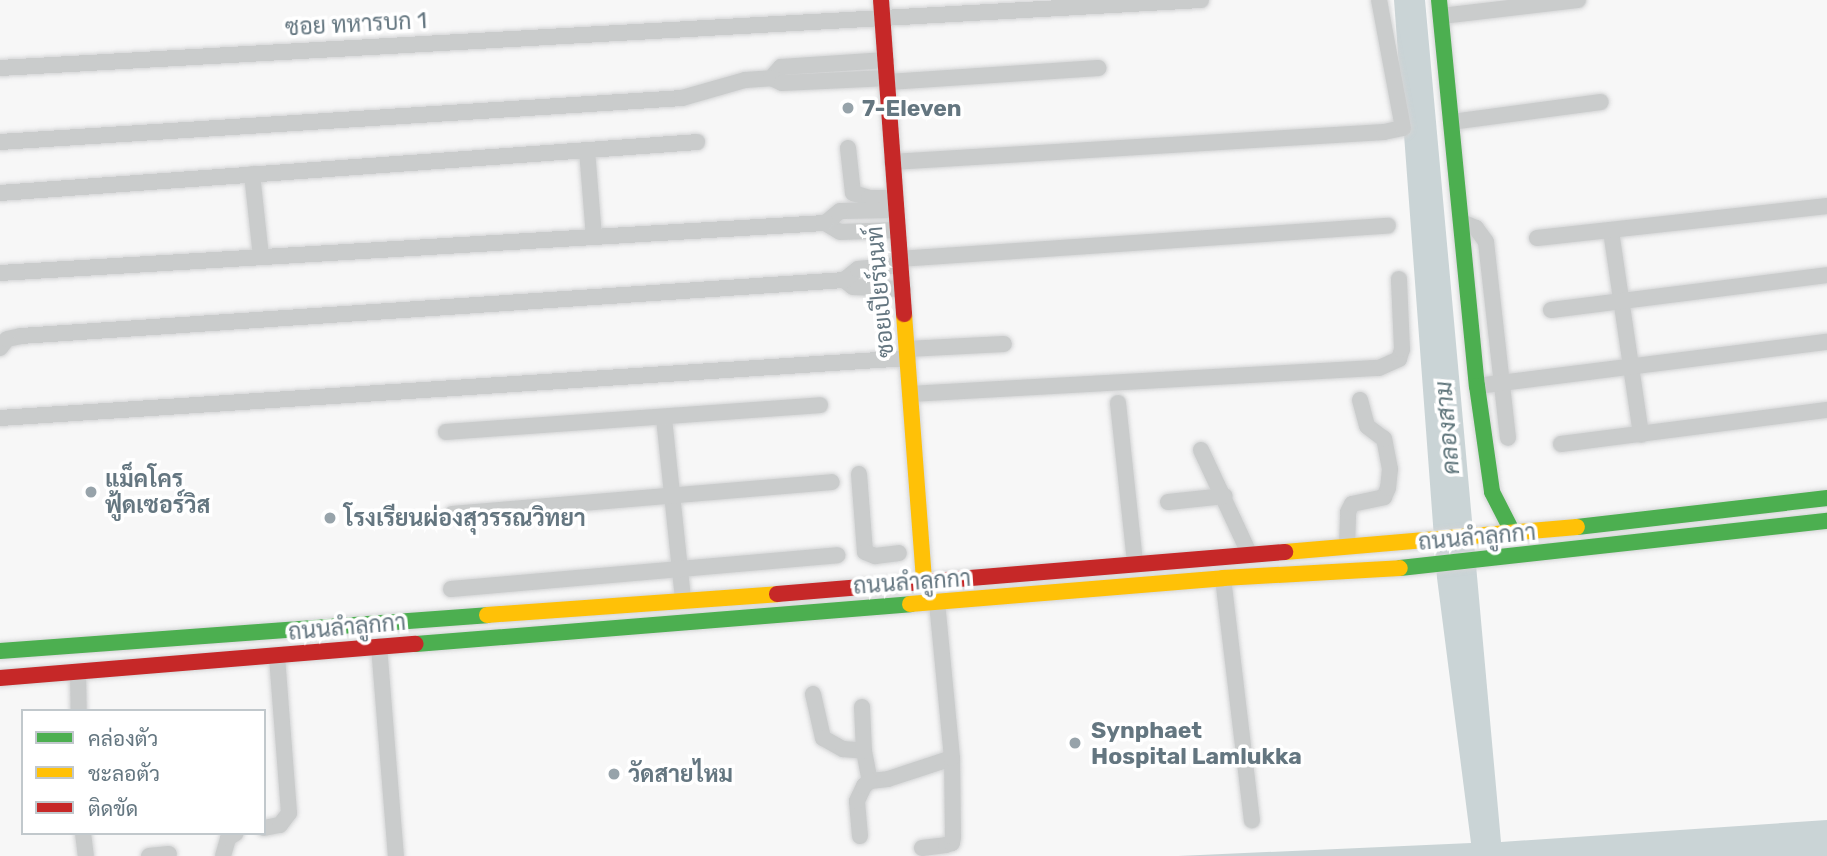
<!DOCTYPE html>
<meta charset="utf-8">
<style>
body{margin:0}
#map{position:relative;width:1827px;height:856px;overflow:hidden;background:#f7f7f7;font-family:Rubik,Sarabun,sans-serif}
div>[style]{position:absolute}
.water>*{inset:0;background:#cad4d6}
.roads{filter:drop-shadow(0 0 2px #d3d4d5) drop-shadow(0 0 2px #d3d4d5)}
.street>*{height:16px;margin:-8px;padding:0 8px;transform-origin:8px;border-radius:8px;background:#cacccc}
.fast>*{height:16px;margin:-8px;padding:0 8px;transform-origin:8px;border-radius:8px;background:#4caf50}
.slow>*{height:16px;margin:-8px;padding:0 8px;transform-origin:8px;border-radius:8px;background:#ffc107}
.jam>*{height:16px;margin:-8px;padding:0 8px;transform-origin:8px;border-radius:8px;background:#c62828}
.dots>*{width:19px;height:19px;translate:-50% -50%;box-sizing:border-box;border:4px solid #fff;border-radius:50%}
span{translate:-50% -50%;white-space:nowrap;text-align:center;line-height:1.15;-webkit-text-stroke:7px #fff;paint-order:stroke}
.street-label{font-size:23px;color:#647680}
.poi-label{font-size:23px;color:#647680;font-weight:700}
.left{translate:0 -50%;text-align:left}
.water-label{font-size:24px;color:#5f757b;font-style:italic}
.legend{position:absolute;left:21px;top:709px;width:245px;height:126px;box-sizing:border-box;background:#fff;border:2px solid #c1c8cc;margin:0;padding:9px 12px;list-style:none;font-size:21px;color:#647680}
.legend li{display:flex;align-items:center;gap:14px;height:35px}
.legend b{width:35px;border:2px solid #c1c8cc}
</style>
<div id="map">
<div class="water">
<div style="clip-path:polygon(1394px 0,1425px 0,1501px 842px,1827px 820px,1827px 856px,1178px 856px,1471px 843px,1437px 578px)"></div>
</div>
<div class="roads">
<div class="street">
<div style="left:1441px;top:16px;width:138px;rotate:-6.7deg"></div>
<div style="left:0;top:68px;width:1203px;rotate:-3.24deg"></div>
<div style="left:771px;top:78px;width:15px;rotate:-48deg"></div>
<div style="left:781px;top:67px;width:105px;rotate:-3.8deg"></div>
<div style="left:888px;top:82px;width:211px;rotate:-3.8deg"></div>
<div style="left:1451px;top:122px;width:151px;rotate:-7.6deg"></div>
<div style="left:0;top:142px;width:683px;rotate:-3.69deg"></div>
<div style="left:682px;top:98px;width:66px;rotate:-15.9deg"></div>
<div style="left:745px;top:80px;width:26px;rotate:-4deg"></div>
<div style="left:771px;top:78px;width:12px;rotate:24deg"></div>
<div style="left:782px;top:83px;width:106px;rotate:-2.7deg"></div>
<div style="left:848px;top:148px;width:45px;rotate:83.7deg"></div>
<div style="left:853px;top:193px;width:17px;rotate:17deg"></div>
<div style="left:869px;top:198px;width:26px"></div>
<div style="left:587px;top:150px;width:87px;rotate:85.4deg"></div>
<div style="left:892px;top:162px;width:493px;rotate:-3.5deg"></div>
<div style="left:1384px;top:132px;width:19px;rotate:-12deg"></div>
<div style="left:1403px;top:128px;width:130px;rotate:-100.6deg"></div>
<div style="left:252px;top:174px;width:83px;rotate:83.8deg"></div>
<div style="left:0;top:193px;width:699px;rotate:-4.18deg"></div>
<div style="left:896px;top:210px;width:56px;rotate:179deg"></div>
<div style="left:840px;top:211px;width:19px;rotate:141deg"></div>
<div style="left:825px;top:223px;width:17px;rotate:31deg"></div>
<div style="left:840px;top:232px;width:57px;rotate:-2deg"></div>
<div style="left:1461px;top:222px;width:16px;rotate:22deg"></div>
<div style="left:1476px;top:228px;width:17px;rotate:54deg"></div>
<div style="left:1486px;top:242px;width:197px;rotate:83.6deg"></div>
<div style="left:1611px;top:231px;width:206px;rotate:81.6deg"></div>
<div style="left:1537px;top:238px;width:292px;rotate:-6.3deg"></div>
<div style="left:899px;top:259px;width:490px;rotate:-3.9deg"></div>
<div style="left:0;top:273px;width:827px;rotate:-3.47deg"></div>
<div style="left:844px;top:280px;width:11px;rotate:38deg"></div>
<div style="left:853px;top:287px;width:50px;rotate:2.3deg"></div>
<div style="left:1551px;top:310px;width:278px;rotate:-7.2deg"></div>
<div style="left:0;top:348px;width:11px;rotate:-52deg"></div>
<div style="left:7px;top:339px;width:14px;rotate:-12deg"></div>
<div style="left:21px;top:336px;width:825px;rotate:-3.89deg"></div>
<div style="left:844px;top:280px;width:18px;rotate:-38deg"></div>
<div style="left:858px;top:269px;width:42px;rotate:-5.4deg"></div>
<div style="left:907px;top:349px;width:97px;rotate:-3deg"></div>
<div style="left:1477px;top:386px;width:353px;rotate:-7.2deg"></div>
<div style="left:910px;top:394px;width:470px;rotate:-3.2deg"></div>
<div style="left:1379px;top:368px;width:22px;rotate:-24deg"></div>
<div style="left:1399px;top:359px;width:10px;rotate:-73deg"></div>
<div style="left:1402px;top:349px;width:70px;rotate:-92.5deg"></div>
<div style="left:1118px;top:403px;width:161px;rotate:83.9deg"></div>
<div style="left:0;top:418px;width:910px;rotate:-3.78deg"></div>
<div style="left:664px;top:418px;width:183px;rotate:84deg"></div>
<div style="left:446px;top:432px;width:375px;rotate:-4.1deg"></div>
<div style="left:1561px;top:444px;width:268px;rotate:-7.3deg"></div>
<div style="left:1201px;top:450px;width:114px;rotate:65deg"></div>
<div style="left:859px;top:474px;width:78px;rotate:85.6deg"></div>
<div style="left:865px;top:552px;width:11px;rotate:22deg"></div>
<div style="left:875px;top:556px;width:24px;rotate:-7deg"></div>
<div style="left:1168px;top:502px;width:57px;rotate:-6deg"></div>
<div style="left:452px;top:514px;width:381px;rotate:-4.8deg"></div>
<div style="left:1347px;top:546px;width:34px;rotate:-88deg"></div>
<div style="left:1348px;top:512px;width:9px;rotate:-63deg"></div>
<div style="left:1352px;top:504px;width:33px;rotate:-12deg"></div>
<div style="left:1384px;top:497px;width:10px;rotate:-66deg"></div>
<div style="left:1388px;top:488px;width:19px;rotate:-84deg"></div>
<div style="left:1390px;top:469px;width:31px;rotate:-101deg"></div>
<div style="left:1384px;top:439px;width:21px;rotate:-143deg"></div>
<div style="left:1367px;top:426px;width:27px;rotate:-105deg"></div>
<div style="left:1223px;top:578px;width:244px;rotate:83.2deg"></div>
<div style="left:451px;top:589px;width:388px;rotate:-5deg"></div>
<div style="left:379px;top:646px;width:211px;rotate:85.4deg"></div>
<div style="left:78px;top:672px;width:39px;rotate:89deg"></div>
<div style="left:813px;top:694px;width:45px;rotate:77.2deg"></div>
<div style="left:823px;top:738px;width:23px;rotate:29deg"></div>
<div style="left:843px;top:749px;width:21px;rotate:5deg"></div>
<div style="left:864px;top:751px;width:31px;rotate:79deg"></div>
<div style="left:870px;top:781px;width:18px;rotate:-6deg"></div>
<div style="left:888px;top:779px;width:67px;rotate:-18.2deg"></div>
<div style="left:862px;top:707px;width:44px;rotate:87.4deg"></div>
<div style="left:264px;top:828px;width:16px;rotate:-11deg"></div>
<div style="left:280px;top:825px;width:15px;rotate:-53deg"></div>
<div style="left:289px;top:813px;width:157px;rotate:-94.4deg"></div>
<div style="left:83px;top:833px;width:23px;rotate:83deg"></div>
<div style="left:860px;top:836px;width:35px;rotate:-95deg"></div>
<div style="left:857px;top:801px;width:17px;rotate:-65deg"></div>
<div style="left:864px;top:786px;width:8px;rotate:-40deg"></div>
<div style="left:922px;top:848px;width:24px;rotate:-7deg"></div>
<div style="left:946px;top:845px;width:6px;rotate:-18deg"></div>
<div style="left:952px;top:843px;width:6px;rotate:-81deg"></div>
<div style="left:953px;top:837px;width:79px;rotate:-90.7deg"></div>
<div style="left:952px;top:758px;width:156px;rotate:-95.5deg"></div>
<div style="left:149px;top:856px;width:20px;rotate:-6deg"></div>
<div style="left:223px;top:856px;width:19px;rotate:-74deg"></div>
<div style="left:228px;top:838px;width:9px;rotate:-32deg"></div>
</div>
<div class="fast">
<div style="left:1439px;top:0;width:388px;rotate:84.4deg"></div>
<div style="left:1477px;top:386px;width:107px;rotate:81.9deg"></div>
<div style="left:1492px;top:492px;width:46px;rotate:62.9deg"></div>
<div style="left:1577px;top:527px;width:252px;rotate:-6.6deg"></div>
<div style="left:1400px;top:568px;width:430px;rotate:-6.3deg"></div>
<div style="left:416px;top:644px;width:496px;rotate:-4.6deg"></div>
<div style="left:0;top:651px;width:488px;rotate:-4.2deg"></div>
</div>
<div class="slow">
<div style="left:904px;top:314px;width:268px;rotate:85.7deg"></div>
<div style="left:1285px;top:552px;width:293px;rotate:-4.9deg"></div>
<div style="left:910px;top:604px;width:314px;rotate:-4.7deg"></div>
<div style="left:1223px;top:578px;width:177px;rotate:-3.2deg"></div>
<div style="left:487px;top:615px;width:291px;rotate:-4.1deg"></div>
</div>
<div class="jam">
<div style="left:881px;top:0;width:315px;rotate:85.8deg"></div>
<div style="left:777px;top:594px;width:510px;rotate:-4.73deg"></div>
<div style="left:0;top:678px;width:417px;rotate:-4.7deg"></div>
</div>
</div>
<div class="dots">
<div style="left:848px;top:108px;background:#97a3aa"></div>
<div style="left:91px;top:492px;background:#97a3aa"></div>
<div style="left:330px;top:518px;background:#97a3aa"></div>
<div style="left:1075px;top:743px;background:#97a3aa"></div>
<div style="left:614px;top:774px;background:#97a3aa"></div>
</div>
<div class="street-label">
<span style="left:356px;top:24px;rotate:-3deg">ซอย ทหารบก 1</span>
<span style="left:880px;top:292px;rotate:-95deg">ซอยเปียร์นนท์</span>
<span style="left:1477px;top:537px;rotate:-5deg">ถนนลำลูกกา</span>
<span style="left:912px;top:582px;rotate:-4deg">ถนนลำลูกกา</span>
<span style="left:347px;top:627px;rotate:-5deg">ถนนลำลูกกา</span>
</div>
<div class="poi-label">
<span class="left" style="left:862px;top:108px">7-Eleven</span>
<span class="left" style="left:105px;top:492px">แม็คโคร<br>ฟู้ดเซอร์วิส</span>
<span class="left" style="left:344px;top:518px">โรงเรียนผ่องสุวรรณวิทยา</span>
<span class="left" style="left:1091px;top:743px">Synphaet<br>Hospital Lamlukka</span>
<span class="left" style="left:628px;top:774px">วัดสายไหม</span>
</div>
<div class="water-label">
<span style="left:1448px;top:428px;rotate:-95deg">คลองสาม</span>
</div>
<ul class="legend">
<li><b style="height:9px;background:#4caf50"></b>คล่องตัว</li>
<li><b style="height:9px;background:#ffc107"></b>ชะลอตัว</li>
<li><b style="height:9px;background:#c62828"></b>ติดขัด</li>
</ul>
</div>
